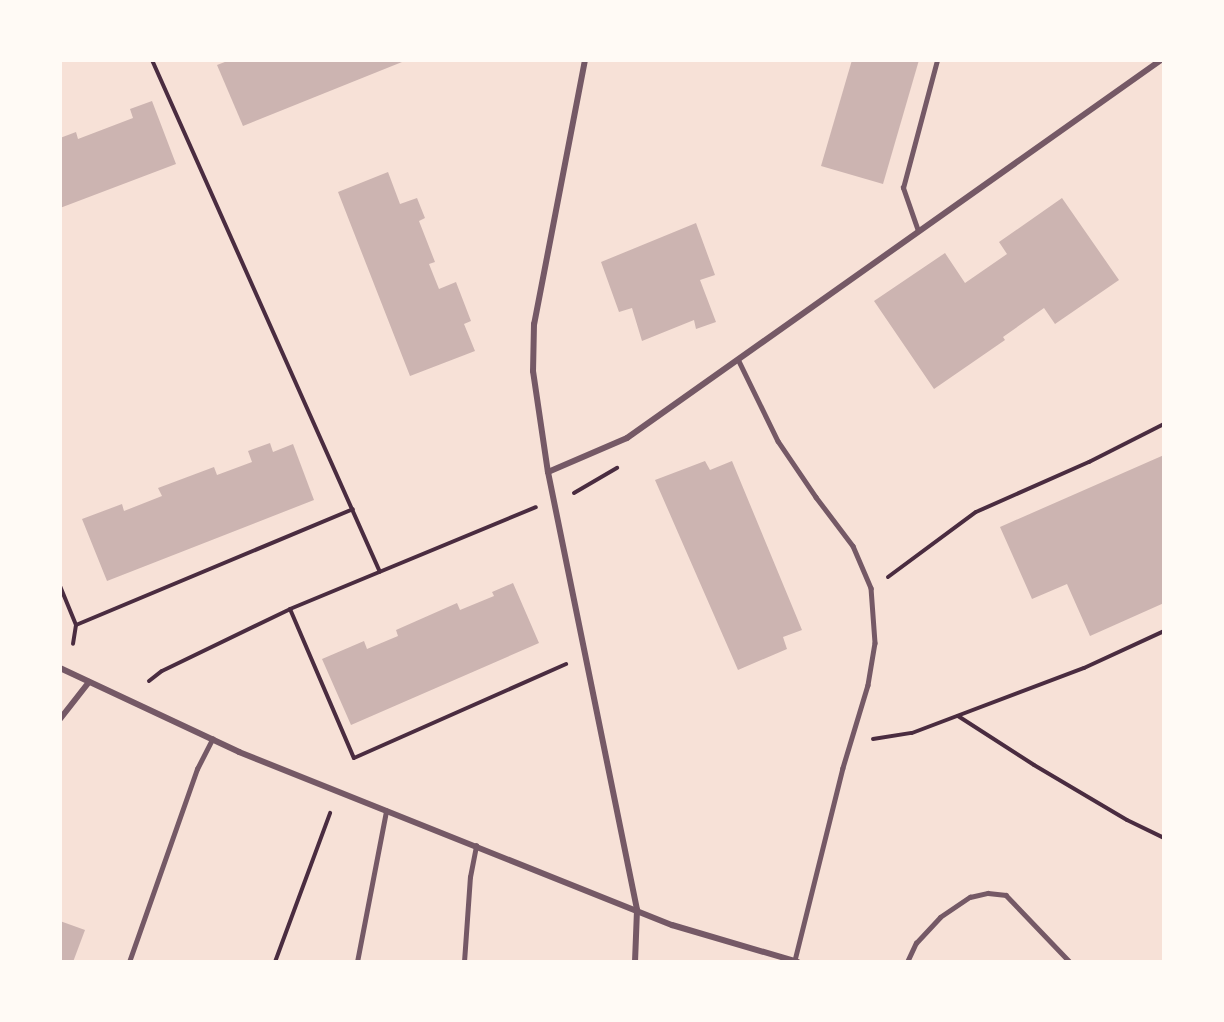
<!DOCTYPE html>
<style>
body{margin:0}
#map{position:relative;width:1224px;height:1022px;overflow:hidden;background:#f7e1d7;font-family:Helvetica,sans-serif}
div>[style]{position:absolute}
.building>*{inset:0;background:#ccb4b1}
.path>*{height:4px;margin:-2px;padding:0 2px;transform-origin:2px;border-radius:2px;background:#4a2c40}
.service>*{height:4.5px;margin:-2.25px;padding:0 2.25px;transform-origin:2.25px;border-radius:2.25px;background:#755966}
.minor>*{height:6px;margin:-3px;padding:0 3px;transform-origin:3px;border-radius:3px;background:#755966}
span{translate:-50% -50%;white-space:nowrap;text-align:center;line-height:1.15;-webkit-text-stroke:4.5px #fffaf5;paint-order:stroke}
.frame{position:absolute;inset:0;border:62px solid #fffaf5;pointer-events:none}
</style>
<div id="map">
<div class="building">
<div style="clip-path:polygon(230px 60px,407px 60px,243px 126px,217px 65px)"></div>
<div style="clip-path:polygon(852px 60px,919px 60px,883px 184px,821px 166px)"></div>
<div style="clip-path:polygon(152px 101px,176px 164px,60px 208px,60px 138px,76px 132px,78px 139px,133px 118px,130px 109px)"></div>
<div style="clip-path:polygon(388px 172px,400px 204px,417px 198px,425px 218px,419px 221px,435px 262px,429px 264px,439px 289px,456px 282px,471px 321px,464px 324px,475px 351px,410px 376px,338px 192px)"></div>
<div style="clip-path:polygon(1062px 198px,1119px 280px,1055px 324px,1044px 308px,1003px 337px,1005px 340px,934px 389px,874px 301px,945px 253px,965px 283px,1007px 254px,999px 242px)"></div>
<div style="clip-path:polygon(696px 223px,715px 275px,700px 280px,716px 322px,696px 329px,694px 320px,642px 341px,632px 308px,619px 312px,601px 262px)"></div>
<div style="clip-path:polygon(270px 443px,273px 452px,293px 444px,314px 500px,107px 581px,82px 519px,122px 504px,124px 511px,162px 496px,158px 488px,214px 467px,217px 475px,252px 462px,248px 451px)"></div>
<div style="clip-path:polygon(1164px 455px,1164px 603px,1090px 636px,1067px 584px,1032px 599px,1000px 527px)"></div>
<div style="clip-path:polygon(705px 461px,710px 470px,732px 461px,802px 630px,783px 637px,787px 649px,738px 670px,655px 480px)"></div>
<div style="clip-path:polygon(513px 583px,539px 643px,351px 725px,322px 659px,364px 641px,367px 649px,398px 636px,396px 630px,457px 603px,460px 610px,494px 596px,492px 592px)"></div>
<div style="clip-path:polygon(60px 921px,85px 930px,73px 962px,60px 962px)"></div>
</div>
<div class="path">
<div style="left:152px;top:60px;width:560px;rotate:66deg"></div>
<div style="left:574px;top:493px;width:50px;rotate:-30.2deg"></div>
<div style="left:888px;top:577px;width:109px;rotate:-36.5deg"></div>
<div style="left:976px;top:512px;width:124px;rotate:-23.9deg"></div>
<div style="left:1089px;top:462px;width:84px;rotate:-26.9deg"></div>
<div style="left:60px;top:586px;width:42px;rotate:67.7deg"></div>
<div style="left:76px;top:625px;width:19px;rotate:99deg"></div>
<div style="left:290px;top:609px;width:162px;rotate:66.8deg"></div>
<div style="left:354px;top:758px;width:232px;rotate:-23.9deg"></div>
<div style="left:76px;top:625px;width:300px;rotate:-22.7deg"></div>
<div style="left:149px;top:681px;width:16px;rotate:-38deg"></div>
<div style="left:162px;top:671px;width:142px;rotate:-25.8deg"></div>
<div style="left:290px;top:609px;width:266px;rotate:-22.5deg"></div>
<div style="left:958px;top:716px;width:90px;rotate:32.8deg"></div>
<div style="left:1034px;top:765px;width:108px;rotate:30.6deg"></div>
<div style="left:1127px;top:820px;width:41px;rotate:25.9deg"></div>
<div style="left:873px;top:739px;width:39px;rotate:-9deg"></div>
<div style="left:912px;top:733px;width:184px;rotate:-20.7deg"></div>
<div style="left:1084px;top:668px;width:88px;rotate:-24.8deg"></div>
<div style="left:275px;top:962px;width:159px;rotate:-69.7deg"></div>
</div>
<div class="service">
<div style="left:918px;top:231px;width:46px;rotate:-109.2deg"></div>
<div style="left:903px;top:188px;width:132px;rotate:-75.1deg"></div>
<div style="left:738px;top:359px;width:91px;rotate:64deg"></div>
<div style="left:778px;top:441px;width:68px;rotate:55.8deg"></div>
<div style="left:816px;top:497px;width:61px;rotate:52.9deg"></div>
<div style="left:853px;top:546px;width:46px;rotate:66.8deg"></div>
<div style="left:871px;top:588px;width:55px;rotate:85.8deg"></div>
<div style="left:875px;top:643px;width:43px;rotate:99.5deg"></div>
<div style="left:868px;top:685px;width:87px;rotate:106.8deg"></div>
<div style="left:843px;top:768px;width:199px;rotate:104deg"></div>
<div style="left:129px;top:962px;width:205px;rotate:-70.6deg"></div>
<div style="left:197px;top:769px;width:34px;rotate:-63deg"></div>
<div style="left:357px;top:962px;width:154px;rotate:-79.1deg"></div>
<div style="left:464px;top:962px;width:85px;rotate:-86deg"></div>
<div style="left:470px;top:877px;width:32px;rotate:-79deg"></div>
<div style="left:907px;top:962px;width:21px;rotate:-65deg"></div>
<div style="left:916px;top:943px;width:35px;rotate:-47deg"></div>
<div style="left:940px;top:917px;width:36px;rotate:-34deg"></div>
<div style="left:970px;top:897px;width:18px;rotate:-13deg"></div>
<div style="left:988px;top:893px;width:18px;rotate:6deg"></div>
<div style="left:1006px;top:895px;width:93px;rotate:46.3deg"></div>
</div>
<div class="minor">
<div style="left:585px;top:60px;width:269px;rotate:100.9deg"></div>
<div style="left:534px;top:324px;width:47px;rotate:91.2deg"></div>
<div style="left:533px;top:371px;width:102px;rotate:81.6deg"></div>
<div style="left:548px;top:472px;width:447px;rotate:78.5deg"></div>
<div style="left:637px;top:910px;width:52px;rotate:92.2deg"></div>
<div style="left:548px;top:472px;width:86px;rotate:-23.3deg"></div>
<div style="left:627px;top:438px;width:654px;rotate:-35.29deg"></div>
<div style="left:60px;top:668px;width:198px;rotate:25.1deg"></div>
<div style="left:239px;top:752px;width:466px;rotate:21.8deg"></div>
<div style="left:672px;top:925px;width:131px;rotate:16.4deg"></div>
<div style="left:60px;top:719px;width:47px;rotate:-51.9deg"></div>
</div>
<div class="frame"></div>
</div>
